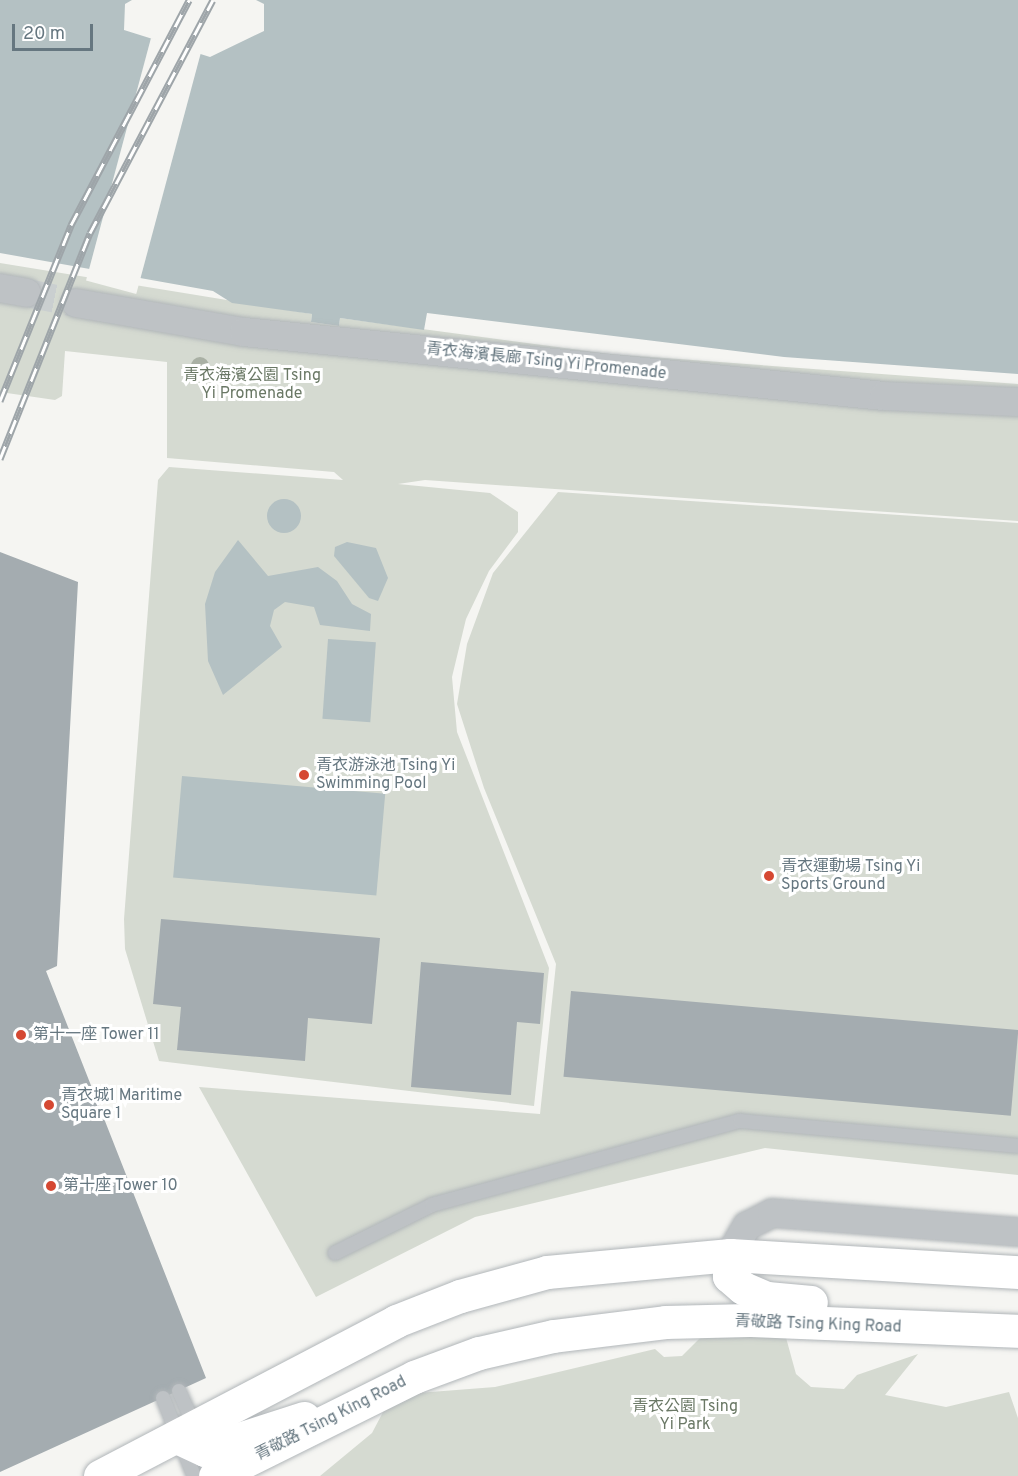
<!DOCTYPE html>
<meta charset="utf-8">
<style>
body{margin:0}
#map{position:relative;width:1018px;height:1476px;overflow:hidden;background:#f5f5f2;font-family:Overpass,"Noto Sans TC",sans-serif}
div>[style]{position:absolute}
.green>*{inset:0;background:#d5dad1}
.water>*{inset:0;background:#b4c1c3;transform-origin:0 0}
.round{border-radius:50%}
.pier>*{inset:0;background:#f5f5f2;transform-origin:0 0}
.building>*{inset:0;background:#a4acb0;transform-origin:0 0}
.street-tunnel>*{height:28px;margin-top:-14px;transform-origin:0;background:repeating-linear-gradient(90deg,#cacfd0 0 28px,transparent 0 42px)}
.roads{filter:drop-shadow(0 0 2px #b1b6b9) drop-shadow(0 0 2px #b1b6b9)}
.lane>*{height:14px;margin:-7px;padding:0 7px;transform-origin:7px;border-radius:7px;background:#bec2c5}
.street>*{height:28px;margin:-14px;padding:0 14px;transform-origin:14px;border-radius:14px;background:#bec2c5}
.secondary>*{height:33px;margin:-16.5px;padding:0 16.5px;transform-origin:16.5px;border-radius:16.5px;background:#fff}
.rail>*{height:7px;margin-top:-3.5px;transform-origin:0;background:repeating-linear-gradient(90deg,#fff 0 14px,#9ea5a9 0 28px);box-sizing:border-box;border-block:2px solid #9ea5a9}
.trees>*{width:18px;height:18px;margin:-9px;border-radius:50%;background:#a9b0a4}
.dots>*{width:16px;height:16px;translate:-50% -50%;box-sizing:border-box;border:3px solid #fff;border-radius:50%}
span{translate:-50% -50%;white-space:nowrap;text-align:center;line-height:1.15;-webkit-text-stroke:6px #fff;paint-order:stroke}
.street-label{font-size:16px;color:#667780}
.park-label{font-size:16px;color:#6a7865}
.poi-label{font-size:16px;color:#667780}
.left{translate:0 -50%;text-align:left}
.scale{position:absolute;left:12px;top:24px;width:81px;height:27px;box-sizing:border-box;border:3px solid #667780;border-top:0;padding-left:8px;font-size:18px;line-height:21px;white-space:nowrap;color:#667780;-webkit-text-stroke:4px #fff;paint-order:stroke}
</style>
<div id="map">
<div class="green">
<div style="clip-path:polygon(0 263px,312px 314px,311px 322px,339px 326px,340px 318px,610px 354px,1018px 384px,1018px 521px,425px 480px,398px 484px,490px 493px,518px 512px,518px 532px,489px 571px,466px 619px,452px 677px,457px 732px,549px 968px,534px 1106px,159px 1061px,125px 949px,124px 919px,158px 480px,169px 467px,343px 480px,334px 472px,167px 458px,167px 362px,65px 351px,62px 396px,55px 400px,0 392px)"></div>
<div style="clip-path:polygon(558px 492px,1018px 523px,1018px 1175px,765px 1148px,475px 1217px,316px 1297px,199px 1087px,540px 1114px,556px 964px,484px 788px,457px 704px,467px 644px,493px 573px)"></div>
<div style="clip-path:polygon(706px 1332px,785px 1334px,796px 1374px,811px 1387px,844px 1389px,857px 1375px,918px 1354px,885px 1395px,946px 1407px,1009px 1392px,1018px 1418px,1018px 1476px,320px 1476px,372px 1433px,392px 1395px,495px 1387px,655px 1349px,664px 1357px,682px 1356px)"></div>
</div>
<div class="water">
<div style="clip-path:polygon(0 0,132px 0,125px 4px,124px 30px,210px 57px,264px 31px,264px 4px,256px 0,1018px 0,1018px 374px,784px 357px,427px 313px,424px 330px,340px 318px,339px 326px,311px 322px,312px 314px,232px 303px,213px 291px,0 253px)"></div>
<div class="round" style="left:267px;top:499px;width:34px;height:34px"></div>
<div style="clip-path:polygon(238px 540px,268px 576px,318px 567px,337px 581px,352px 604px,371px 614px,370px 631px,320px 625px,314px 607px,285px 602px,274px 610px,270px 626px,282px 647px,223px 695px,208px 661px,205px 604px,215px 572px)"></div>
<div style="clip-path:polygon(347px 542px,376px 548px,388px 578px,378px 601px,369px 598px,334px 556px,335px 547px)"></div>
<div style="left:328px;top:639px;width:48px;height:80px;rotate:4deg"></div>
<div style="left:182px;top:776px;width:204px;height:102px;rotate:5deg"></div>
</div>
<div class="pier">
<div style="left:151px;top:38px;width:52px;height:251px;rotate:15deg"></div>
</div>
<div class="building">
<div style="clip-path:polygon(0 552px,78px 582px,57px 966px,46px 971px,206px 1378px,0 1472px)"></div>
<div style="clip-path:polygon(161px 919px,380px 938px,372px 1024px,308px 1018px,305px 1061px,177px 1050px,181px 1007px,153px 1004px)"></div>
<div style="clip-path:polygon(421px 962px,544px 973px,540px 1024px,517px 1022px,511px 1095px,411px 1087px)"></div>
<div style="left:571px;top:991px;width:449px;height:86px;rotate:5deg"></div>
</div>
<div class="street-tunnel">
<div style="left:27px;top:293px;width:50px;rotate:11.5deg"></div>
</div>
<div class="roads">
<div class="lane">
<div style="left:335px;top:1253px;width:108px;rotate:-26.3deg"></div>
<div style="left:432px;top:1205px;width:319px;rotate:-15.3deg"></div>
<div style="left:740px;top:1121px;width:279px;rotate:5.1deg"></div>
<div style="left:179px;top:1391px;width:39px;rotate:66deg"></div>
<div style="left:163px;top:1398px;width:84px;rotate:68.3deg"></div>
</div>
<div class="street">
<div style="left:0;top:288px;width:27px;rotate:10deg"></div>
<div style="left:76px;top:303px;width:170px;rotate:9.8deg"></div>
<div style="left:244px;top:332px;width:643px;rotate:5.71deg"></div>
<div style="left:884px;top:396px;width:134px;rotate:2.6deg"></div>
<div style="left:730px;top:1255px;width:34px;rotate:-60deg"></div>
<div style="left:747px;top:1226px;width:28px;rotate:-27deg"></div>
<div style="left:772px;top:1213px;width:247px;rotate:4.4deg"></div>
</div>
<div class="secondary">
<div style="left:730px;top:1255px;width:21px;rotate:93deg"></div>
<div style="left:729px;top:1276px;width:18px;rotate:41deg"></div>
<div style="left:743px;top:1288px;width:26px;rotate:23deg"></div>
<div style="left:767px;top:1298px;width:44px;rotate:5.2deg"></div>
<div style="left:179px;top:1438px;width:29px;rotate:25deg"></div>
<div style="left:205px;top:1450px;width:104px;rotate:-17.9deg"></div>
<div style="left:100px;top:1476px;width:334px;rotate:-27.6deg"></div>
<div style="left:396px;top:1321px;width:69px;rotate:-21.3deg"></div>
<div style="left:460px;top:1296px;width:90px;rotate:-15.4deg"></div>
<div style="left:547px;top:1272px;width:184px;rotate:-5.3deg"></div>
<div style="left:730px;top:1255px;width:289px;rotate:3.4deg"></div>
<div style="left:215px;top:1476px;width:222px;rotate:-26.4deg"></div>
<div style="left:414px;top:1377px;width:69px;rotate:-20.3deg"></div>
<div style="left:479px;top:1353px;width:76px;rotate:-12.9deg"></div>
<div style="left:553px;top:1336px;width:113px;rotate:-7.1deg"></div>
<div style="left:665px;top:1322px;width:84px;rotate:-1.4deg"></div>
<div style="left:749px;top:1320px;width:269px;rotate:2.3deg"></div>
</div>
</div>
<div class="rail">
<div style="left:0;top:401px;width:190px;rotate:-68deg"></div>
<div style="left:71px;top:225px;width:254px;rotate:-62.3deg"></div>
<div style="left:0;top:459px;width:243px;rotate:-68.3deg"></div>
<div style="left:90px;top:233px;width:263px;rotate:-62.2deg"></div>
</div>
<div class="trees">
<div style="left:200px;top:366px"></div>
</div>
<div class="dots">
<div style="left:304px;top:775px;background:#d54832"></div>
<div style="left:769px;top:876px;background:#d54832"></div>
<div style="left:21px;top:1035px;background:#d54832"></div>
<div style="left:49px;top:1105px;background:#d54832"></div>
<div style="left:51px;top:1186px;background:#d54832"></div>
</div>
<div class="street-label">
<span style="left:546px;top:362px;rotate:6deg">青衣海濱長廊 Tsing Yi Promenade</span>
<span style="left:818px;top:1325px;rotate:2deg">青敬路 Tsing King Road</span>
<span style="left:331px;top:1419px;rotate:-27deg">青敬路 Tsing King Road</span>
</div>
<div class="park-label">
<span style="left:252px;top:385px">青衣海濱公園 Tsing<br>Yi Promenade</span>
<span style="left:685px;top:1416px">青衣公園 Tsing<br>Yi Park</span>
</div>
<div class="poi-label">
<span class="left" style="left:316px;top:775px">青衣游泳池 Tsing Yi<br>Swimming Pool</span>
<span class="left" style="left:781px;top:876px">青衣運動場 Tsing Yi<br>Sports Ground</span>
<span class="left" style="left:33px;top:1035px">第十一座 Tower 11</span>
<span class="left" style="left:61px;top:1105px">青衣城1 Maritime<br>Square 1</span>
<span class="left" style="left:63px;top:1186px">第十座 Tower 10</span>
</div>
<div class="scale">20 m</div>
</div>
